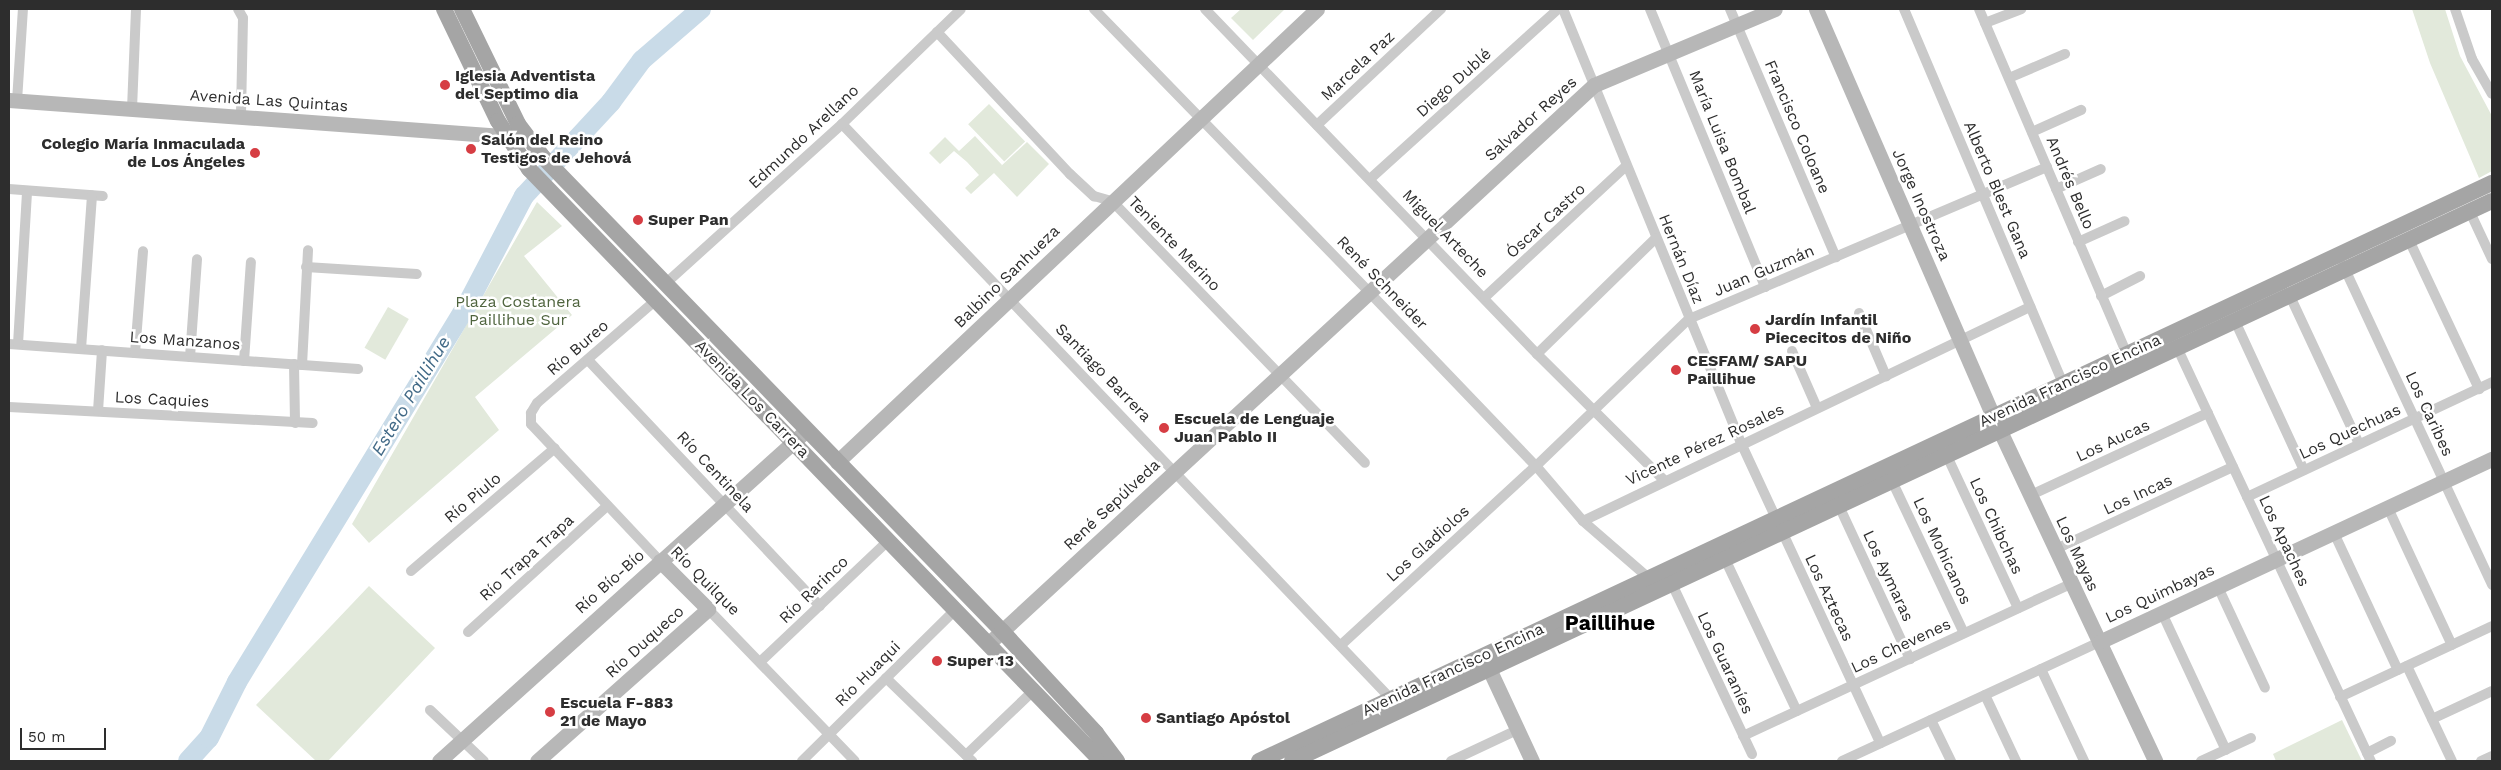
<!DOCTYPE html>
<meta charset="utf-8">
<style>
body{margin:0}
#map{position:relative;width:2501px;height:770px;overflow:hidden;background:#fff;font-family:"Work Sans",sans-serif}
div>[style]{position:absolute}
.green>*{inset:0;background:#e2e9db;transform-origin:0 0}
.river>*{height:20px;margin:-10px;padding:0 10px;transform-origin:10px;border-radius:10px;background:#c9dbe8}
.street>*{height:10px;margin:-5px;padding:0 5px;transform-origin:5px;border-radius:5px;background:#cacaca}
.secondary>*{height:15px;margin:-7.5px;padding:0 7.5px;transform-origin:7.5px;border-radius:7.5px;background:#b7b7b7}
.primary>*{height:16px;margin:-8px;padding:0 8px;transform-origin:8px;border-radius:8px;background:#a5a5a5}
.dots>*{width:14px;height:14px;translate:-50% -50%;box-sizing:border-box;border:2px solid #fff;border-radius:50%}
span{translate:-50% -50%;white-space:nowrap;text-align:center;line-height:1.15;-webkit-text-stroke:5px #fff;paint-order:stroke}
.street-label{font-size:16px;color:#2d2d2d}
.poi-label{font-size:16px;color:#2d2d2d;font-weight:700}
.left{translate:0 -50%;text-align:left}
.right{translate:-100% -50%;text-align:right}
.park-label{font-size:16px;color:#4f643e}
.water-label{font-size:18px;color:#426a87;font-style:italic}
.district-label{font-size:21px;color:#000;font-weight:700}
.frame{position:absolute;inset:0;border:10px solid #2d2d2d;pointer-events:none}
.scale{position:absolute;left:20px;top:728px;width:86px;height:22px;box-sizing:border-box;border:2px solid #2d2d2d;border-top:0;padding-left:6px;font-size:15px;line-height:18px;white-space:nowrap;color:#2d2d2d;-webkit-text-stroke:4px #fff;paint-order:stroke}
</style>
<div id="map">
<div class="green">
<div style="clip-path:polygon(1241px 9px,1285px 9px,1253px 40px,1231px 18px)"></div>
<div style="clip-path:polygon(2412px 9px,2445px 9px,2460px 56px,2492px 116px,2492px 171px,2479px 178px,2430px 63px)"></div>
<div style="left:989px;top:104px;width:52px;height:29px;rotate:46deg"></div>
<div style="clip-path:polygon(975px 136px,1002px 165px,1000px 167px,1027px 142px,1049px 164px,1017px 197px,994px 173px,971px 194px,965px 188px,979px 175px,967px 162px,954px 151px,940px 164px,929px 153px,945px 137px,959px 151px)"></div>
<div style="clip-path:polygon(537px 202px,562px 226px,524px 256px,572px 315px,475px 397px,499px 430px,369px 543px,352px 524px)"></div>
<div style="left:388px;top:307px;width:24px;height:47px;rotate:30deg"></div>
<div style="clip-path:polygon(369px 586px,435px 648px,328px 761px,316px 761px,256px 705px)"></div>
<div style="clip-path:polygon(2342px 720px,2362px 761px,2276px 761px,2273px 754px)"></div>
</div>
<div class="river">
<div style="left:188px;top:761px;width:31px;rotate:-48deg"></div>
<div style="left:209px;top:738px;width:63px;rotate:-63.4deg"></div>
<div style="left:237px;top:682px;width:444px;rotate:-58.6deg"></div>
<div style="left:468px;top:303px;width:121px;rotate:-62.4deg"></div>
<div style="left:524px;top:196px;width:128px;rotate:-47.2deg"></div>
<div style="left:611px;top:102px;width:52px;rotate:-53.6deg"></div>
<div style="left:642px;top:60px;width:78px;rotate:-40.8deg"></div>
</div>
<div class="street">
<div style="left:238px;top:9px;width:10px;rotate:61deg"></div>
<div style="left:243px;top:18px;width:99px;rotate:91.2deg"></div>
<div style="left:1094px;top:9px;width:393px;rotate:45.8deg"></div>
<div style="left:1368px;top:291px;width:243px;rotate:46.2deg"></div>
<div style="left:1536px;top:466px;width:72px;rotate:49.5deg"></div>
<div style="left:1583px;top:521px;width:90px;rotate:40.9deg"></div>
<div style="left:1205px;top:9px;width:479px;rotate:46.1deg"></div>
<div style="left:1537px;top:354px;width:179px;rotate:44.8deg"></div>
<div style="left:1563px;top:9px;width:469px;rotate:67.7deg"></div>
<div style="left:1741px;top:443px;width:331px;rotate:65.1deg"></div>
<div style="left:1650px;top:9px;width:301px;rotate:67.5deg"></div>
<div style="left:1730px;top:9px;width:270px;rotate:66.9deg"></div>
<div style="left:1904px;top:9px;width:407px;rotate:67deg"></div>
<div style="left:1979px;top:9px;width:381px;rotate:66.8deg"></div>
<div style="left:2455px;top:9px;width:53px;rotate:71.2deg"></div>
<div style="left:2472px;top:59px;width:40px;rotate:60.3deg"></div>
<div style="left:1985px;top:23px;width:39px;rotate:-21deg"></div>
<div style="left:937px;top:32px;width:195px;rotate:46.9deg"></div>
<div style="left:1070px;top:174px;width:33px;rotate:43deg"></div>
<div style="left:1094px;top:196px;width:19px;rotate:16deg"></div>
<div style="left:1112px;top:201px;width:364px;rotate:46deg"></div>
<div style="left:2009px;top:78px;width:61px;rotate:-23.2deg"></div>
<div style="left:17px;top:101px;width:92px;rotate:-86.3deg"></div>
<div style="left:132px;top:109px;width:100px;rotate:-87.7deg"></div>
<div style="left:842px;top:124px;width:799px;rotate:46.32deg"></div>
<div style="left:1317px;top:125px;width:170px;rotate:-43.1deg"></div>
<div style="left:2032px;top:132px;width:54px;rotate:-24.2deg"></div>
<div style="left:1370px;top:179px;width:253px;rotate:-42.1deg"></div>
<div style="left:9px;top:189px;width:94px;rotate:4.3deg"></div>
<div style="left:2056px;top:189px;width:49px;rotate:-24deg"></div>
<div style="left:2470px;top:212px;width:52px;rotate:64.9deg"></div>
<div style="left:2409px;top:240px;width:165px;rotate:64.8deg"></div>
<div style="left:2078px;top:242px;width:51px;rotate:-24.1deg"></div>
<div style="left:2343px;top:265px;width:353px;rotate:65deg"></div>
<div style="left:306px;top:267px;width:111px;rotate:3.6deg"></div>
<div style="left:665px;top:284px;width:239px;rotate:-42.1deg"></div>
<div style="left:842px;top:124px;width:165px;rotate:-44deg"></div>
<div style="left:2101px;top:296px;width:44px;rotate:-27.1deg"></div>
<div style="left:2290px;top:296px;width:163px;rotate:65deg"></div>
<div style="left:1485px;top:297px;width:192px;rotate:-42.9deg"></div>
<div style="left:656px;top:300px;width:157px;rotate:139.1deg"></div>
<div style="left:537px;top:403px;width:12px;rotate:121deg"></div>
<div style="left:531px;top:413px;width:11px;rotate:90deg"></div>
<div style="left:531px;top:424px;width:188px;rotate:46.7deg"></div>
<div style="left:1859px;top:313px;width:69px;rotate:66.8deg"></div>
<div style="left:2235px;top:321px;width:164px;rotate:65.2deg"></div>
<div style="left:2175px;top:343px;width:462px;rotate:64.9deg"></div>
<div style="left:9px;top:344px;width:350px;rotate:4.1deg"></div>
<div style="left:18px;top:344px;width:153px;rotate:-86.6deg"></div>
<div style="left:81px;top:349px;width:154px;rotate:-85.9deg"></div>
<div style="left:1792px;top:351px;width:62px;rotate:66.3deg"></div>
<div style="left:135px;top:353px;width:102px;rotate:-85.5deg"></div>
<div style="left:1537px;top:354px;width:166px;rotate:-44.3deg"></div>
<div style="left:190px;top:357px;width:98px;rotate:-85.9deg"></div>
<div style="left:588px;top:360px;width:338px;rotate:46.7deg"></div>
<div style="left:244px;top:361px;width:99px;rotate:-86deg"></div>
<div style="left:294px;top:364px;width:59px;rotate:89deg"></div>
<div style="left:302px;top:365px;width:115px;rotate:-87deg"></div>
<div style="left:9px;top:407px;width:304px;rotate:3deg"></div>
<div style="left:98px;top:411px;width:61px;rotate:-86.2deg"></div>
<div style="left:1947px;top:456px;width:168px;rotate:65deg"></div>
<div style="left:1892px;top:481px;width:168px;rotate:64.7deg"></div>
<div style="left:2031px;top:495px;width:195px;rotate:-24.9deg"></div>
<div style="left:2247px;top:497px;width:271px;rotate:-25.1deg"></div>
<div style="left:1839px;top:506px;width:169px;rotate:65.1deg"></div>
<div style="left:2388px;top:508px;width:151px;rotate:65deg"></div>
<div style="left:1583px;top:521px;width:496px;rotate:-25.6deg"></div>
<div style="left:2334px;top:533px;width:151px;rotate:65deg"></div>
<div style="left:2056px;top:549px;width:195px;rotate:-24.9deg"></div>
<div style="left:1725px;top:559px;width:168px;rotate:64.7deg"></div>
<div style="left:411px;top:571px;width:189px;rotate:-40.5deg"></div>
<div style="left:1668px;top:583px;width:4px;rotate:14deg"></div>
<div style="left:1672px;top:584px;width:188px;rotate:64.8deg"></div>
<div style="left:2218px;top:587px;width:111px;rotate:65deg"></div>
<div style="left:708px;top:609px;width:211px;rotate:46deg"></div>
<div style="left:2162px;top:613px;width:151px;rotate:65deg"></div>
<div style="left:468px;top:632px;width:188px;rotate:-42.2deg"></div>
<div style="left:1341px;top:645px;width:265px;rotate:-42.6deg"></div>
<div style="left:1536px;top:466px;width:212px;rotate:-43.9deg"></div>
<div style="left:1689px;top:319px;width:389px;rotate:-23deg"></div>
<div style="left:760px;top:662px;width:178px;rotate:-43.4deg"></div>
<div style="left:2407px;top:666px;width:105px;rotate:64.7deg"></div>
<div style="left:2041px;top:669px;width:102px;rotate:64.9deg"></div>
<div style="left:886px;top:678px;width:120px;rotate:44deg"></div>
<div style="left:1985px;top:695px;width:73px;rotate:64.8deg"></div>
<div style="left:2340px;top:697px;width:168px;rotate:-25deg"></div>
<div style="left:430px;top:710px;width:74px;rotate:43.4deg"></div>
<div style="left:2432px;top:719px;width:66px;rotate:-25deg"></div>
<div style="left:1931px;top:720px;width:46px;rotate:64deg"></div>
<div style="left:1743px;top:736px;width:363px;rotate:-24.9deg"></div>
<div style="left:2367px;top:753px;width:27px;rotate:-27deg"></div>
<div style="left:966px;top:755px;width:94px;rotate:-43.7deg"></div>
<div style="left:802px;top:761px;width:216px;rotate:-44.6deg"></div>
<div style="left:1451px;top:761px;width:73px;rotate:-25.2deg"></div>
<div style="left:1842px;top:761px;width:283px;rotate:-24.8deg"></div>
<div style="left:2201px;top:761px;width:55px;rotate:-24.7deg"></div>
<div style="left:2481px;top:761px;width:12px;rotate:-24deg"></div>
</div>
<div class="secondary">
<div style="left:1816px;top:9px;width:444px;rotate:66.5deg"></div>
<div style="left:1993px;top:416px;width:381px;rotate:64.8deg"></div>
<div style="left:9px;top:100px;width:510px;rotate:4.16deg"></div>
<div style="left:837px;top:462px;width:660px;rotate:-43.34deg"></div>
<div style="left:2099px;top:642px;width:434px;rotate:-25deg"></div>
<div style="left:989px;top:643px;width:823px;rotate:-42.69deg"></div>
<div style="left:1594px;top:85px;width:196px;rotate:-22.8deg"></div>
<div style="left:1484px;top:658px;width:114px;rotate:65deg"></div>
<div style="left:439px;top:761px;width:494px;rotate:-42deg"></div>
<div style="left:537px;top:761px;width:229px;rotate:-41.6deg"></div>
<div style="left:708px;top:609px;width:68px;rotate:-135deg"></div>
</div>
<div class="primary">
<div style="left:444px;top:9px;width:124px;rotate:64.3deg"></div>
<div style="left:498px;top:121px;width:57px;rotate:57.1deg"></div>
<div style="left:529px;top:169px;width:823px;rotate:45.98deg"></div>
<div style="left:462px;top:9px;width:128px;rotate:64deg"></div>
<div style="left:518px;top:124px;width:39px;rotate:53deg"></div>
<div style="left:541px;top:155px;width:663px;rotate:45.92deg"></div>
<div style="left:1002px;top:631px;width:139px;rotate:47.3deg"></div>
<div style="left:1096px;top:733px;width:35px;rotate:53deg"></div>
<div style="left:1259px;top:761px;width:1362px;rotate:-25.12deg"></div>
<div style="left:1292px;top:761px;width:1324px;rotate:-25.02deg"></div>
</div>
<div class="dots">
<div style="left:445px;top:85px;background:#d63d43"></div>
<div style="left:471px;top:149px;background:#d63d43"></div>
<div style="left:255px;top:153px;background:#d63d43"></div>
<div style="left:638px;top:220px;background:#d63d43"></div>
<div style="left:1755px;top:329px;background:#d63d43"></div>
<div style="left:1676px;top:370px;background:#d63d43"></div>
<div style="left:1164px;top:428px;background:#d63d43"></div>
<div style="left:937px;top:661px;background:#d63d43"></div>
<div style="left:550px;top:712px;background:#d63d43"></div>
<div style="left:1146px;top:718px;background:#d63d43"></div>
</div>
<div class="street-label">
<span style="left:1358px;top:66px;rotate:-43deg">Marcela Paz</span>
<span style="left:1454px;top:83px;rotate:-42deg">Diego Dublé</span>
<span style="left:269px;top:101px;rotate:4deg">Avenida Las Quintas</span>
<span style="left:1531px;top:119px;rotate:-42deg">Salvador Reyes</span>
<span style="left:1797px;top:127px;rotate:67deg">Francisco Coloane</span>
<span style="left:804px;top:137px;rotate:-43deg">Edmundo Arellano</span>
<span style="left:1722px;top:142px;rotate:68deg">María Luisa Bombal</span>
<span style="left:2070px;top:183px;rotate:67deg">Andrés Bello</span>
<span style="left:1997px;top:190px;rotate:67deg">Alberto Blest Gana</span>
<span style="left:1921px;top:205px;rotate:66deg">Jorge Inostroza</span>
<span style="left:1546px;top:221px;rotate:-43deg">Óscar Castro</span>
<span style="left:1445px;top:234px;rotate:46deg">Miguel Arteche</span>
<span style="left:1174px;top:244px;rotate:46deg">Teniente Merino</span>
<span style="left:1681px;top:259px;rotate:68deg">Hernán Díaz</span>
<span style="left:1764px;top:271px;rotate:-23deg">Juan Guzmán</span>
<span style="left:1007px;top:277px;rotate:-44deg">Balbino Sanhueza</span>
<span style="left:1382px;top:283px;rotate:46deg">René Schneider</span>
<span style="left:185px;top:341px;rotate:4deg">Los Manzanos</span>
<span style="left:578px;top:348px;rotate:-41deg">Río Bureo</span>
<span style="left:1103px;top:373px;rotate:46deg">Santiago Barrera</span>
<span style="left:2070px;top:381px;rotate:-25deg">Avenida Francisco Encina</span>
<span style="left:752px;top:399px;rotate:46deg">Avenida Los Carrera</span>
<span style="left:162px;top:400px;rotate:3deg">Los Caquies</span>
<span style="left:2429px;top:414px;rotate:65deg">Los Caribes</span>
<span style="left:2350px;top:432px;rotate:-25deg">Los Quechuas</span>
<span style="left:2113px;top:441px;rotate:-25deg">Los Aucas</span>
<span style="left:1705px;top:445px;rotate:-25deg">Vicente Pérez Rosales</span>
<span style="left:715px;top:472px;rotate:47deg">Río Centinela</span>
<span style="left:2138px;top:495px;rotate:-25deg">Los Incas</span>
<span style="left:473px;top:498px;rotate:-40deg">Río Piulo</span>
<span style="left:1112px;top:505px;rotate:-43deg">René Sepúlveda</span>
<span style="left:1996px;top:526px;rotate:65deg">Los Chibchas</span>
<span style="left:2284px;top:541px;rotate:65deg">Los Apaches</span>
<span style="left:1428px;top:544px;rotate:-42deg">Los Gladiolos</span>
<span style="left:1942px;top:551px;rotate:65deg">Los Mohicanos</span>
<span style="left:2077px;top:554px;rotate:65deg">Los Mayas</span>
<span style="left:527px;top:558px;rotate:-42deg">Río Trapa Trapa</span>
<span style="left:1888px;top:576px;rotate:65deg">Los Aymaras</span>
<span style="left:705px;top:581px;rotate:45deg">Río Quilque</span>
<span style="left:610px;top:582px;rotate:-42deg">Río Bío-Bío</span>
<span style="left:814px;top:590px;rotate:-44deg">Río Rarinco</span>
<span style="left:2160px;top:594px;rotate:-25deg">Los Quimbayas</span>
<span style="left:1829px;top:598px;rotate:65deg">Los Aztecas</span>
<span style="left:645px;top:642px;rotate:-42deg">Río Duqueco</span>
<span style="left:1901px;top:646px;rotate:-25deg">Los Chevenes</span>
<span style="left:1725px;top:663px;rotate:65deg">Los Guaraníes</span>
<span style="left:1453px;top:670px;rotate:-25deg">Avenida Francisco Encina</span>
<span style="left:868px;top:674px;rotate:-45deg">Río Huaqui</span>
</div>
<div class="poi-label">
<span class="left" style="left:455px;top:85px">Iglesia Adventista<br>del Septimo dia</span>
<span class="left" style="left:481px;top:149px">Salón del Reino<br>Testigos de Jehová</span>
<span class="right" style="left:245px;top:153px">Colegio María Inmaculada<br>de Los Ángeles</span>
<span class="left" style="left:648px;top:220px">Super Pan</span>
<span class="left" style="left:1765px;top:329px">Jardín Infantil<br>Piececitos de Niño</span>
<span class="left" style="left:1687px;top:370px">CESFAM/ SAPU<br>Paillihue</span>
<span class="left" style="left:1174px;top:428px">Escuela de Lenguaje<br>Juan Pablo II</span>
<span class="left" style="left:947px;top:661px">Super 13</span>
<span class="left" style="left:560px;top:712px">Escuela F-883<br>21 de Mayo</span>
<span class="left" style="left:1156px;top:718px">Santiago Apóstol</span>
</div>
<div class="park-label">
<span style="left:518px;top:311px">Plaza Costanera<br>Paillihue Sur</span>
</div>
<div class="water-label">
<span style="left:411px;top:396px;rotate:-59deg">Estero Paillihue</span>
</div>
<div class="district-label">
<span style="left:1610px;top:623px">Paillihue</span>
</div>
<div class="frame"></div>
<div class="scale">50 m</div>
</div>
